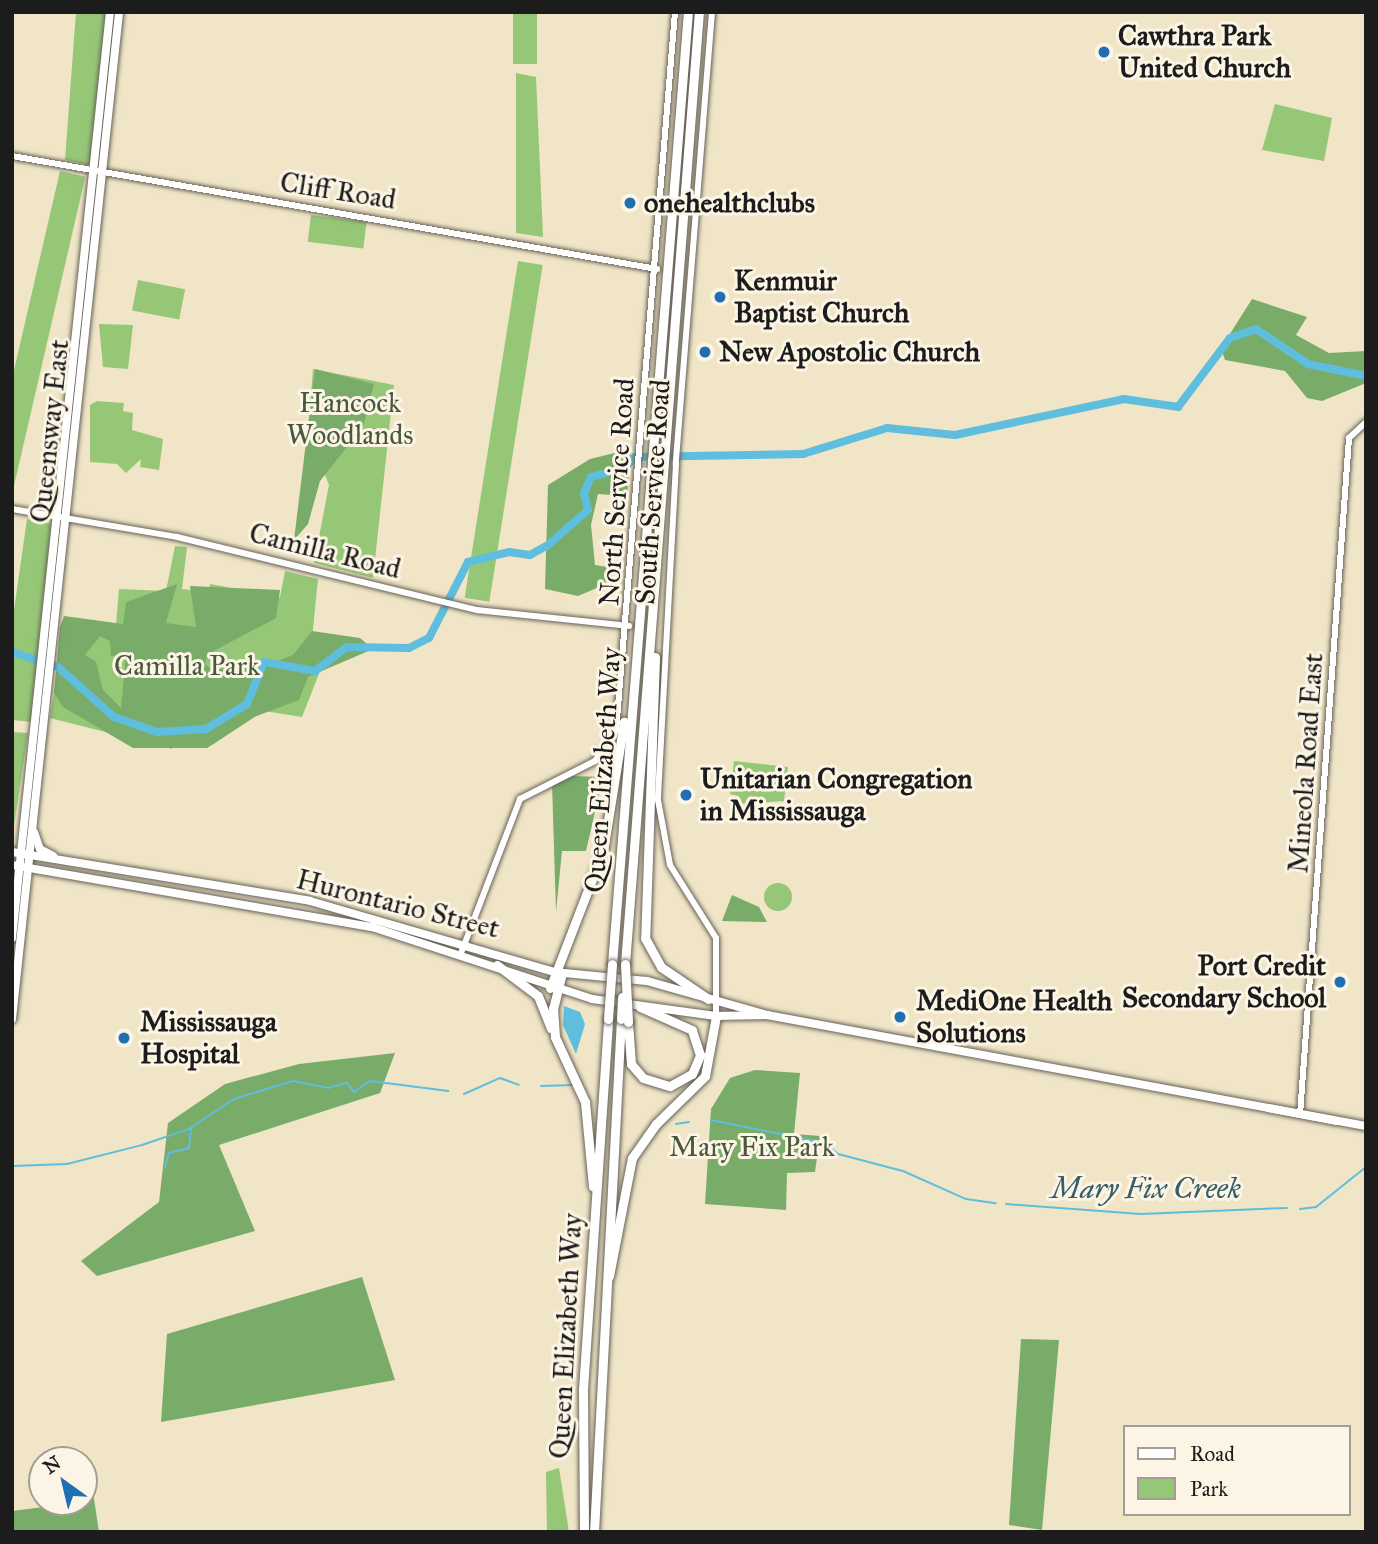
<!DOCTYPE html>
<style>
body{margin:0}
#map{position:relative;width:1378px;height:1544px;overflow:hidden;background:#f0e5c7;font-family:"IM FELL Great Primer",serif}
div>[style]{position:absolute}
.green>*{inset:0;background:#96c777;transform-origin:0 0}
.round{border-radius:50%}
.forest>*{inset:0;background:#78ac68}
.water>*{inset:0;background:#5fbedd}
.stream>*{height:2px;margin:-1px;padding:0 1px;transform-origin:1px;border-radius:1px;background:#5fbedd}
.river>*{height:8px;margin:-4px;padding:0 4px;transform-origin:4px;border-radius:4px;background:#5fbedd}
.roads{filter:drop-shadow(0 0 2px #666258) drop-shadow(0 0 2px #666258)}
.minor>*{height:6px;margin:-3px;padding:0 3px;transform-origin:3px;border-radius:3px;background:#fff}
.major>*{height:8px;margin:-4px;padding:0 4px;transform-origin:4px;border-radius:4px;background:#fff}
.highway>*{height:9px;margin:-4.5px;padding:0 4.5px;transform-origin:4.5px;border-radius:4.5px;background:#fff}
.bridges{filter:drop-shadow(0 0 2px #666258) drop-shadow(0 0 2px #666258)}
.highway-bridge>*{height:9px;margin:-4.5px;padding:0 4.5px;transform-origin:4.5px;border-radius:4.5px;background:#fff}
.dots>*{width:19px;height:19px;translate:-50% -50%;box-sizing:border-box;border:4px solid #fcf5e5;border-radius:50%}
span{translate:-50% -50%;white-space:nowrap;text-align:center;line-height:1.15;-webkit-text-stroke:6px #fcf5e5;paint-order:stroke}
.poi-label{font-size:28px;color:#1c1c1c;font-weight:700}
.left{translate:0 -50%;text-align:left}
.right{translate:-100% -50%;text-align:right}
.street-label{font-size:28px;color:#1c1c1c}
.park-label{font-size:28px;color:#47583c}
.water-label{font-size:30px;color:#375d69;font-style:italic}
.frame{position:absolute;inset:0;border:14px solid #1c1c1c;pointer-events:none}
.legend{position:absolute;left:1123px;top:1425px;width:228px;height:91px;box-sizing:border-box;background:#fcf5e5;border:2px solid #a29e95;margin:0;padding:9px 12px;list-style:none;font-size:21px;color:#1c1c1c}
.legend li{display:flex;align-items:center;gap:14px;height:35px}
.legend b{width:35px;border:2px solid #a29e95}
.north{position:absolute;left:28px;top:1446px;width:70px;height:70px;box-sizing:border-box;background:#fcf5e5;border:2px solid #a29e95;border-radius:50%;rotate:326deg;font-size:19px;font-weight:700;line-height:28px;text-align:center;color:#1c1c1c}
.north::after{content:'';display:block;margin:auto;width:24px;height:32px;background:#1f6fb2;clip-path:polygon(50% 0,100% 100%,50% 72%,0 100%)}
</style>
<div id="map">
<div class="green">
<div style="clip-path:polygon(76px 12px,106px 12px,91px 165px,65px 160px)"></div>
<div style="left:513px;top:12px;width:24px;height:52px"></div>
<div style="clip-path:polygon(516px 73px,536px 77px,543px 237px,516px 233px)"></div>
<div style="clip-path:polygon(1275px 104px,1332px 118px,1324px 161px,1262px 150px)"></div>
<div style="left:60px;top:171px;width:26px;height:332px;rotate:13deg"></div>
<div style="left:311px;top:215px;width:56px;height:27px;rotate:7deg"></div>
<div style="left:518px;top:261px;width:25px;height:341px;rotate:9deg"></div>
<div style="left:138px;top:280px;width:48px;height:31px;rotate:11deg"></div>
<div style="clip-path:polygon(99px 324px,133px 325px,128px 369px,103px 367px)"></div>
<div style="clip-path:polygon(313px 369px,394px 385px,373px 578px,314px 563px,329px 485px,308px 433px)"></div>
<div style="clip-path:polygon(97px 401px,124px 403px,123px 411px,133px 413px,132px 430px,163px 439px,159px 470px,140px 467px,141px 459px,126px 473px,117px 464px,90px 462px,90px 405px)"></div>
<div style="clip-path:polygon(27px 519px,53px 524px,32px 722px,12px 720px,12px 624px)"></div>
<div style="clip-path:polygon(175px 546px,187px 547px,182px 589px,209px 592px,210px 584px,280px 597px,285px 571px,318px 579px,312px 639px,331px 643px,302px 717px,264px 711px,212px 745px,173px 741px,172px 749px,50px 718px,66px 618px,116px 624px,119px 589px,166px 591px)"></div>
<div style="clip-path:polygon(12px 732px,28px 733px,12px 839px)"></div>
<div style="clip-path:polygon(734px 761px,788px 767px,784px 801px,740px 804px,739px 796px,730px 794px)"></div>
<div class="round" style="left:764px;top:883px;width:28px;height:28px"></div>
<div style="clip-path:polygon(559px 1468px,569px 1532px,547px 1532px,546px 1472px)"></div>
</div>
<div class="forest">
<div style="clip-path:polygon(1252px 299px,1307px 317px,1296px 335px,1329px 353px,1366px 351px,1366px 383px,1322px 401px,1307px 398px,1285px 371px,1225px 360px,1221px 348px)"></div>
<div style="clip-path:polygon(315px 369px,374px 384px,363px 427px,320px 481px,308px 524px,294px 540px)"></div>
<div style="clip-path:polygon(631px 449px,627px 496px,598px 494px,591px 525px,595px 565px,613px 568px,611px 582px,578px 596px,545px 589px,548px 485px,590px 459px)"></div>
<div style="clip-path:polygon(evenodd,177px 584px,166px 623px,196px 627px,190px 586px,280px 590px,276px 618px,208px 654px,205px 664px,212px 670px,272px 663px,293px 655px,312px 631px,360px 638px,373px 649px,308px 677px,299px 700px,254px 717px,207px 748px,133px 748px,63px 707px,54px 693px,60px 627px,64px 616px,123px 624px,126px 602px,177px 584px,100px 636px,110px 641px,111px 656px,126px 655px,121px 708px,103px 690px,96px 662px,85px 655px,100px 636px)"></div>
<div style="clip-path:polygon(571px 776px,603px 777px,586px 851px,562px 851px,556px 912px,552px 783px)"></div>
<div style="clip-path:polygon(732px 895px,759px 907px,767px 922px,722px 921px)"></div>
<div style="clip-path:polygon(395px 1053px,380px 1093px,219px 1145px,255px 1231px,97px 1276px,81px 1261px,159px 1202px,168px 1123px,225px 1084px,299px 1064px)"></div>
<div style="clip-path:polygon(755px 1070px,800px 1073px,794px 1134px,820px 1136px,815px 1172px,787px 1173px,786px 1210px,705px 1204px,711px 1109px,730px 1078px)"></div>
<div style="clip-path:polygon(362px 1277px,395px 1380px,161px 1422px,167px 1334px)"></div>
<div style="clip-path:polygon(1021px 1339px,1059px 1340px,1042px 1530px,1009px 1525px)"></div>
<div style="clip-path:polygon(93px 1492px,99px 1532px,12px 1532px,12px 1511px,84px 1502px,84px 1494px)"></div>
</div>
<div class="water">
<div style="clip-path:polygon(564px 1006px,580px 1012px,585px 1024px,576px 1054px,563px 1025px)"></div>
</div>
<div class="stream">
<div style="left:541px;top:1086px;width:32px;rotate:-2deg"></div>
<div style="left:464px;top:1094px;width:39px;rotate:-24deg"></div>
<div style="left:500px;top:1078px;width:20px;rotate:20deg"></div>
<div style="left:711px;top:1120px;width:116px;rotate:11.4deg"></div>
<div style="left:825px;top:1143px;width:17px;rotate:40deg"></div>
<div style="left:838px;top:1154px;width:67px;rotate:14.7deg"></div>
<div style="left:903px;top:1171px;width:69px;rotate:24deg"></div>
<div style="left:966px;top:1199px;width:30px;rotate:8deg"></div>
<div style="left:676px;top:1124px;width:13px;rotate:-9deg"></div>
<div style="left:12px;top:1166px;width:55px;rotate:-2.1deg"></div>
<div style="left:67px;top:1164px;width:77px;rotate:-14.2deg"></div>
<div style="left:142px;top:1145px;width:50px;rotate:-18.8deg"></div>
<div style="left:189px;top:1129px;width:54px;rotate:-33.7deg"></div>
<div style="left:234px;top:1099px;width:62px;rotate:-17deg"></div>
<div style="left:293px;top:1081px;width:36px;rotate:11deg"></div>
<div style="left:328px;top:1088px;width:20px;rotate:-15deg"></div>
<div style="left:347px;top:1083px;width:11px;rotate:52deg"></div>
<div style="left:354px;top:1092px;width:19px;rotate:-35deg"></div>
<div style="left:370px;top:1081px;width:79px;rotate:7.3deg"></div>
<div style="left:165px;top:1167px;width:15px;rotate:-74deg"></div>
<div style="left:169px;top:1153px;width:21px;rotate:-14deg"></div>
<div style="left:189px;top:1148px;width:20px;rotate:-84deg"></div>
<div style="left:1006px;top:1204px;width:135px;rotate:4.2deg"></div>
<div style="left:1141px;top:1214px;width:146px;rotate:-2.4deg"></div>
<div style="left:1300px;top:1209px;width:16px;rotate:-7deg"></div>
<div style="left:1316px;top:1207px;width:64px;rotate:-38.7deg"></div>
</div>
<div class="river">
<div style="left:12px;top:652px;width:48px;rotate:18.1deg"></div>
<div style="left:58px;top:667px;width:75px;rotate:41.8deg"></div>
<div style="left:114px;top:717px;width:46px;rotate:19.2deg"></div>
<div style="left:157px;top:732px;width:49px;rotate:-3.5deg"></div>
<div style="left:206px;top:729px;width:48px;rotate:-31.4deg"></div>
<div style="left:247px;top:704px;width:45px;rotate:-68deg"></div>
<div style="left:264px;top:662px;width:52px;rotate:10deg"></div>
<div style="left:315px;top:671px;width:40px;rotate:-37deg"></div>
<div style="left:347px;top:647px;width:62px;rotate:0.9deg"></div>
<div style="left:409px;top:648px;width:22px;rotate:-27deg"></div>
<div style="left:429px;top:638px;width:85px;rotate:-62.8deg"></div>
<div style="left:468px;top:562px;width:42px;rotate:-13.7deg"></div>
<div style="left:509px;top:552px;width:21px;rotate:8deg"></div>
<div style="left:530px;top:555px;width:21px;rotate:-29deg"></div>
<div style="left:548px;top:545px;width:53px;rotate:-41.2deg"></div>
<div style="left:588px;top:510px;width:17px;rotate:-103deg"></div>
<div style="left:584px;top:493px;width:17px;rotate:-66deg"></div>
<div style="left:591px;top:477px;width:35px;rotate:-15deg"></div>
<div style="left:625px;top:468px;width:15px;rotate:-48deg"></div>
<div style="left:635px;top:457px;width:168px;rotate:-1deg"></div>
<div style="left:803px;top:454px;width:88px;rotate:-17.2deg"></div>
<div style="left:887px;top:428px;width:68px;rotate:5.9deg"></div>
<div style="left:955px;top:435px;width:173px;rotate:-12deg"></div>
<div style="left:1124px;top:399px;width:55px;rotate:8.4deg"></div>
<div style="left:1178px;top:407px;width:86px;rotate:-53deg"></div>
<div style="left:1230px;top:338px;width:28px;rotate:-19deg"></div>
<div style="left:1256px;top:329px;width:63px;rotate:33.9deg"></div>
<div style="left:1308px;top:364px;width:59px;rotate:11.7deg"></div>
</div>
<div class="roads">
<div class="minor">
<div style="left:712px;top:12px;width:453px;rotate:94.6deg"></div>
<div style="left:676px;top:464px;width:336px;rotate:93.1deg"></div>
<div style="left:658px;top:800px;width:66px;rotate:79.5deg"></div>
<div style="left:670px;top:865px;width:86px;rotate:57.8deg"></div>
<div style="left:716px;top:938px;width:78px;rotate:90deg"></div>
<div style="left:12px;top:156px;width:655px;rotate:9.94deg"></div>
<div style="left:12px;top:509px;width:167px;rotate:9.6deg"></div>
<div style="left:177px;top:537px;width:309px;rotate:13.7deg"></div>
<div style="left:477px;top:610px;width:153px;rotate:6deg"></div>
<div style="left:461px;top:953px;width:165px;rotate:-69deg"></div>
<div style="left:520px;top:799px;width:84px;rotate:-26.9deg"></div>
<div style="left:595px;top:761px;width:37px;rotate:-55deg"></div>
<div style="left:616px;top:731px;width:721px;rotate:-85.31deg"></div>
<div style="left:1300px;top:1115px;width:679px;rotate:-85.86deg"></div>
<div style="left:1349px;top:438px;width:23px;rotate:-43deg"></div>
</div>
<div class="major">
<div style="left:34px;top:832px;width:18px;rotate:71deg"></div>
<div style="left:40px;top:849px;width:15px;rotate:28deg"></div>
<div style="left:12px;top:852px;width:302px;rotate:9.3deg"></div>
<div style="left:310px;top:901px;width:254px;rotate:16.2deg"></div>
<div style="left:554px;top:972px;width:93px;rotate:5.5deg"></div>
<div style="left:647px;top:981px;width:125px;rotate:15.8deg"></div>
<div style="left:767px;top:1015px;width:609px;rotate:10.5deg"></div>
<div style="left:12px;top:865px;width:365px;rotate:9.8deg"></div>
<div style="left:372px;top:927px;width:231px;rotate:18.1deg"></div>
<div style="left:592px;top:999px;width:125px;rotate:7.8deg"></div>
<div style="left:716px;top:1016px;width:51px;rotate:-1.1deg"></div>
<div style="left:12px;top:938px;width:931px;rotate:-83.96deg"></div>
<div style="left:12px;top:1019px;width:1013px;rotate:-83.93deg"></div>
<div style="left:1268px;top:1108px;width:69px;rotate:10.8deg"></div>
</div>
<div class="highway">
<div style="left:655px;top:657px;width:281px;rotate:92deg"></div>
<div style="left:645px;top:938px;width:33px;rotate:61deg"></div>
<div style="left:661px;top:967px;width:57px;rotate:34.2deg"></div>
<div style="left:612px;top:964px;width:955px;rotate:-85.44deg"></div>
<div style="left:625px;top:964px;width:955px;rotate:-85.56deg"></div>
<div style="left:497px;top:965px;width:51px;rotate:37.1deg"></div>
<div style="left:538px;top:996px;width:35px;rotate:68deg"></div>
<div style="left:562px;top:973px;width:36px;rotate:104deg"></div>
<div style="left:553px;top:1008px;width:29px;rotate:86deg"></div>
<div style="left:555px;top:1037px;width:72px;rotate:65.2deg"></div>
<div style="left:585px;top:1102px;width:85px;rotate:84.6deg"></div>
<div style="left:550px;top:988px;width:147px;rotate:-68.9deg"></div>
<div style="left:603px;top:851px;width:131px;rotate:-80.8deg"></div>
<div style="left:628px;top:1022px;width:42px;rotate:85.9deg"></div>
<div style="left:631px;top:1064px;width:18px;rotate:49deg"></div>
<div style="left:643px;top:1078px;width:28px;rotate:17deg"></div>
<div style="left:670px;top:1086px;width:25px;rotate:-29deg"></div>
<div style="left:692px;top:1074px;width:21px;rotate:-67deg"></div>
<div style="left:700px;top:1055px;width:26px;rotate:-108deg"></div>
<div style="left:692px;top:1030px;width:57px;rotate:-156.1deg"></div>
<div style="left:609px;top:1276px;width:120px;rotate:-79deg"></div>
<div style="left:632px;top:1158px;width:42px;rotate:-54.8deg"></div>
<div style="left:656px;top:1124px;width:69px;rotate:-44.4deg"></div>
<div style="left:705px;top:1076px;width:61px;rotate:-79.6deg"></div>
<div style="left:584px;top:1532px;width:143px;rotate:-90.4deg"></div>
<div style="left:583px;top:1389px;width:371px;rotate:-86.1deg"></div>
<div style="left:594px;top:1532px;width:514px;rotate:-86.99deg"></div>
</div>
</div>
<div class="bridges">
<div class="highway-bridge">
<div style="left:625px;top:964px;width:58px;rotate:87deg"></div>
<div style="left:608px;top:1019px;width:55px;rotate:-85.8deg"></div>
<div style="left:621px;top:1019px;width:22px;rotate:-87deg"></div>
</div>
</div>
<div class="dots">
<div style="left:1104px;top:52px;background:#1f6fb2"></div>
<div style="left:630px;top:203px;background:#1f6fb2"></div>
<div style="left:720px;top:297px;background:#1f6fb2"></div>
<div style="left:705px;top:352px;background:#1f6fb2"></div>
<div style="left:686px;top:795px;background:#1f6fb2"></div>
<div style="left:1340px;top:982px;background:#1f6fb2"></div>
<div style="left:900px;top:1017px;background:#1f6fb2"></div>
<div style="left:124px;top:1038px;background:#1f6fb2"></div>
</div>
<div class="poi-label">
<span class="left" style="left:1118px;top:52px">Cawthra Park<br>United Church</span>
<span class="left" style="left:644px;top:203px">onehealthclubs</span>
<span class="left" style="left:734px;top:297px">Kenmuir<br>Baptist Church</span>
<span class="left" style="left:719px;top:352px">New Apostolic Church</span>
<span class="left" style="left:700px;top:795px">Unitarian Congregation<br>in Mississauga</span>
<span class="right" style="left:1326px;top:982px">Port Credit<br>Secondary School</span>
<span class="left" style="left:916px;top:1017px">MediOne Health<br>Solutions</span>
<span class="left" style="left:140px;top:1038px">Mississauga<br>Hospital</span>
</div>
<div class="street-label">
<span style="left:338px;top:191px;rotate:9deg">Cliff Road</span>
<span style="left:50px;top:431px;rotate:-84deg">Queensway East</span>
<span style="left:617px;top:492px;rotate:-86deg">North Service Road</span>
<span style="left:653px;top:492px;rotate:-86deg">South Service Road</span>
<span style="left:325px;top:551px;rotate:14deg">Camilla Road</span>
<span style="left:1306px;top:763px;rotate:-86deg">Mineola Road East</span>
<span style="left:603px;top:770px;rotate:-86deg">Queen Elizabeth Way</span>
<span style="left:398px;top:904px;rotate:14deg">Hurontario Street</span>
<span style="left:566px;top:1336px;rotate:-87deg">Queen Elizabeth Way</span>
</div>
<div class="park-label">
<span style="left:350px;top:419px">Hancock<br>Woodlands</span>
<span style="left:187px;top:666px">Camilla Park</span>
<span style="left:752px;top:1147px">Mary Fix Park</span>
</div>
<div class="water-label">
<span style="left:1146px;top:1188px">Mary Fix Creek</span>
</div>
<div class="frame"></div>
<ul class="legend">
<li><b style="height:9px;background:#fff"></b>Road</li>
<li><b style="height:19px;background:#96c777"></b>Park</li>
</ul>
<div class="north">N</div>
</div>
